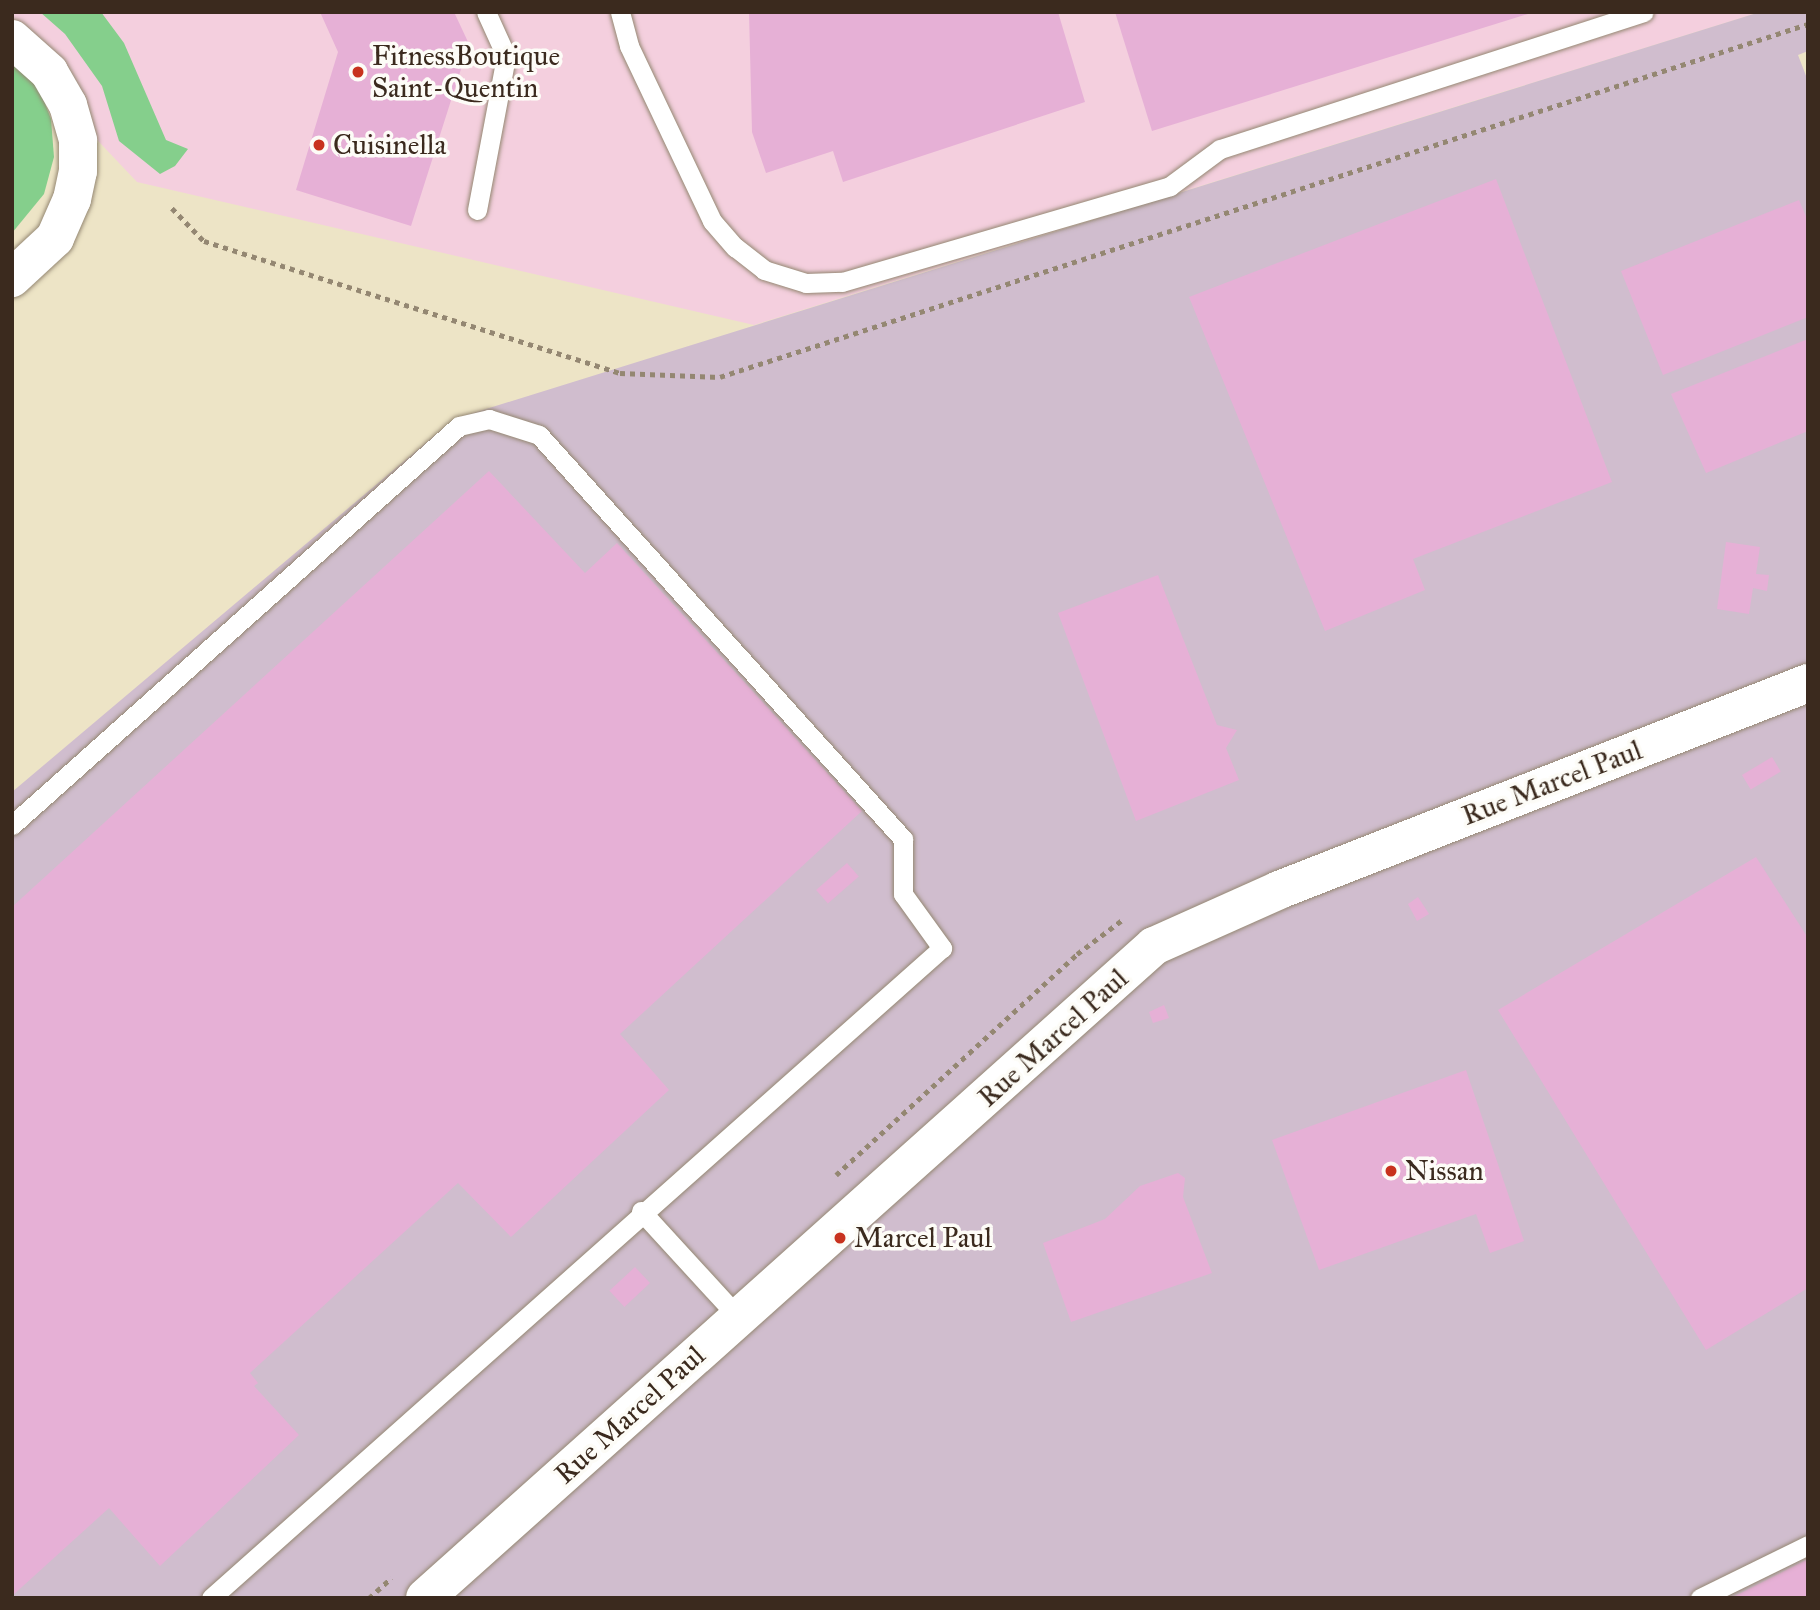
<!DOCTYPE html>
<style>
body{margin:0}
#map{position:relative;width:1820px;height:1610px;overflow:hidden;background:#ede4c6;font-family:"IM FELL Great Primer",serif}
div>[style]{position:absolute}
.built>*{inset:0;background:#f4cfde}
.industrial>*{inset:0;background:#d0bdce}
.green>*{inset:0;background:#85cf8c}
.building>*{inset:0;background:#e6b0d6;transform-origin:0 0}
.path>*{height:4.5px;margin-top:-2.25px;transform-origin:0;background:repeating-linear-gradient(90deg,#948772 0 5px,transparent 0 10px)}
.roads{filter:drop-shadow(0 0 2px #948772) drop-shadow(0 0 2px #948772)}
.lane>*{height:19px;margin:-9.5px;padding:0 9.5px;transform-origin:9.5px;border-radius:9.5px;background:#fff}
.street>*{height:38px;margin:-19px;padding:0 19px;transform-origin:19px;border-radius:19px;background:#fff}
.secondary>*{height:38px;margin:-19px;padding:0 19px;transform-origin:19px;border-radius:19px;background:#fff}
.dots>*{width:19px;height:19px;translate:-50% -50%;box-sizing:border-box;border:4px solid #fdfcf7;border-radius:50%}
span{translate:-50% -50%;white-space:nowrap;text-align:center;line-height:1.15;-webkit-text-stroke:7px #fdfcf7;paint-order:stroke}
.poi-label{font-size:28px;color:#3b2a1e}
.left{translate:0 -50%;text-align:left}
.street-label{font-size:28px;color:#3b2a1e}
.frame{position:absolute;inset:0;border:14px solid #3b2a1e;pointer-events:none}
</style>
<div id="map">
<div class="built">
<div style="clip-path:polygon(12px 12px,1760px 12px,754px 325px,137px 182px,12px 50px)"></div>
</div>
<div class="industrial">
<div style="clip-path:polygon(1760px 12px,1808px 12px,1808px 51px,1798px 55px,1808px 81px,1808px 1598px,12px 1598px,12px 792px,454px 419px)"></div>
</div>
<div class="green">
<div style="clip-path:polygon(40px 12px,101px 12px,124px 43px,166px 140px,188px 149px,175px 166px,160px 174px,119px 141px,102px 86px,65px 34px)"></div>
<div style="clip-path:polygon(12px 55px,37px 83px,51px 119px,54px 157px,44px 194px,12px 233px)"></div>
</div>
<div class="building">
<div style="clip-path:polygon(320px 12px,454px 12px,469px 44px,411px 226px,296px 190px,338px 52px)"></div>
<div style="clip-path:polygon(749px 12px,1058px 12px,1085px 102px,843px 182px,833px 151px,766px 173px,752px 132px)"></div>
<div style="clip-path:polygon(1115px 12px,1531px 12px,1531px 13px,1152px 131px)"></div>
<div style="clip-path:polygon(1496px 179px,1612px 482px,1413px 559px,1425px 590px,1325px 631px,1189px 297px)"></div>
<div style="clip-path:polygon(1799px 200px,1808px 221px,1808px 317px,1663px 375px,1621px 271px)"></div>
<div style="clip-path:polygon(1808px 339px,1808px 431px,1706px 473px,1671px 394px)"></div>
<div style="clip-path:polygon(489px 471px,585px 573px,617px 543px,862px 811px,620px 1034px,669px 1090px,511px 1237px,458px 1183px,250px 1373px,258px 1383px,254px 1386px,299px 1435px,160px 1566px,109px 1508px,12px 1596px,12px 907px)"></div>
<div style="clip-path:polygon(1726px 542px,1760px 547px,1756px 574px,1769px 575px,1767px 591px,1753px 588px,1749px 614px,1717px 609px)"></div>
<div style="clip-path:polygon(1158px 575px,1217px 725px,1237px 730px,1226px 748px,1239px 780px,1136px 821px,1058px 613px)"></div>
<div style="left:1772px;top:757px;width:17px;height:35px;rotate:59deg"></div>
<div style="clip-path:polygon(1756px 857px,1808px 938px,1808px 1288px,1706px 1350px,1498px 1010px)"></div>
<div style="left:847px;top:863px;width:18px;height:41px;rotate:49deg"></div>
<div style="clip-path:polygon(1418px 897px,1429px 914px,1417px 921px,1408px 904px)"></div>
<div style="clip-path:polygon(1164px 1005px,1169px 1018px,1153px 1023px,1149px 1012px)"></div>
<div style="clip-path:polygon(1466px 1070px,1524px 1241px,1490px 1253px,1476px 1214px,1319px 1270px,1272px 1140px)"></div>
<div style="clip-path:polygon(1178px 1173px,1185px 1178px,1183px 1197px,1212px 1273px,1071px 1322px,1043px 1243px,1105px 1219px,1140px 1186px)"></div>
<div style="left:635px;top:1267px;width:22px;height:35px;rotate:47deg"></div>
<div style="clip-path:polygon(1808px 1559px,1808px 1598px,1731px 1598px)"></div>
</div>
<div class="path">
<div style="left:172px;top:208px;width:46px;rotate:45.9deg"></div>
<div style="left:204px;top:241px;width:436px;rotate:17.6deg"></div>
<div style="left:620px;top:373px;width:100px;rotate:2.3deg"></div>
<div style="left:720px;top:377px;width:1144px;rotate:-17.98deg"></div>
<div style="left:836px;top:1175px;width:327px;rotate:-42.5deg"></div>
<div style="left:1077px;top:954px;width:56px;rotate:-37.1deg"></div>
<div style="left:369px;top:1598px;width:30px;rotate:-42deg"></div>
</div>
<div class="roads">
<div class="lane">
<div style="left:620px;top:12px;width:35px;rotate:75deg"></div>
<div style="left:629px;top:46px;width:194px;rotate:64.6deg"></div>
<div style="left:712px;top:221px;width:35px;rotate:49deg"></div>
<div style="left:735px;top:247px;width:37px;rotate:38deg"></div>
<div style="left:764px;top:270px;width:44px;rotate:17.2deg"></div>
<div style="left:806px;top:283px;width:36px;rotate:-2deg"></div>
<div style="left:842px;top:282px;width:342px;rotate:-16.3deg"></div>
<div style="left:1170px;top:186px;width:62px;rotate:-36.5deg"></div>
<div style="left:1220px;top:149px;width:445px;rotate:-17.9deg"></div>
<div style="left:477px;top:210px;width:157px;rotate:-79.3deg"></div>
<div style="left:506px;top:56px;width:48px;rotate:-114.4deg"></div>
<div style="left:12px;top:825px;width:599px;rotate:-41.75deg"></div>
<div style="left:459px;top:426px;width:31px;rotate:-13deg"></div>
<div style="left:489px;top:419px;width:52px;rotate:17.7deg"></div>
<div style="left:539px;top:435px;width:544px;rotate:47.98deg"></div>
<div style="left:903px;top:839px;width:55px;rotate:90deg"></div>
<div style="left:903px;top:894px;width:67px;rotate:54.2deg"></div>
<div style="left:942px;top:948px;width:978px;rotate:138.36deg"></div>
<div style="left:641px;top:1211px;width:145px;rotate:47.5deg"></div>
<div style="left:1700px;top:1598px;width:120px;rotate:-26.1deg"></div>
</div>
<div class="street">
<div style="left:425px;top:1598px;width:978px;rotate:-41.81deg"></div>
<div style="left:1154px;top:946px;width:137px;rotate:-24.1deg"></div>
<div style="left:1279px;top:890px;width:568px;rotate:-21.37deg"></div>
</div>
<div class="secondary">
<div style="left:12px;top:39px;width:50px;rotate:41.7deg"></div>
<div style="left:49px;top:72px;width:38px;rotate:60deg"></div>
<div style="left:68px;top:105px;width:37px;rotate:74deg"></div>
<div style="left:78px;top:141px;width:30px;rotate:90deg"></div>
<div style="left:78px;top:171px;width:29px;rotate:102deg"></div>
<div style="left:72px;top:199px;width:43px;rotate:113.6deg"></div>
<div style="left:55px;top:238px;width:59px;rotate:137.1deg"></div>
</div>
</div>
<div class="dots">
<div style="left:358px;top:72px;background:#c8321e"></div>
<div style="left:319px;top:145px;background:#c8321e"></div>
<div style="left:1391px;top:1171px;background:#c8321e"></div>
<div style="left:840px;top:1238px;background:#c8321e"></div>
</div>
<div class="poi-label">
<span class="left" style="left:372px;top:72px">FitnessBoutique<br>Saint-Quentin</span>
<span class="left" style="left:333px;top:145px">Cuisinella</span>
<span class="left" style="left:1405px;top:1171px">Nissan</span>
<span class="left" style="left:854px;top:1238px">Marcel Paul</span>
</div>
<div class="street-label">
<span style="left:1552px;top:783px;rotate:-21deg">Rue Marcel Paul</span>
<span style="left:1053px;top:1038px;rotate:-42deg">Rue Marcel Paul</span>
<span style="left:630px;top:1415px;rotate:-42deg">Rue Marcel Paul</span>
</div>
<div class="frame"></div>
</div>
